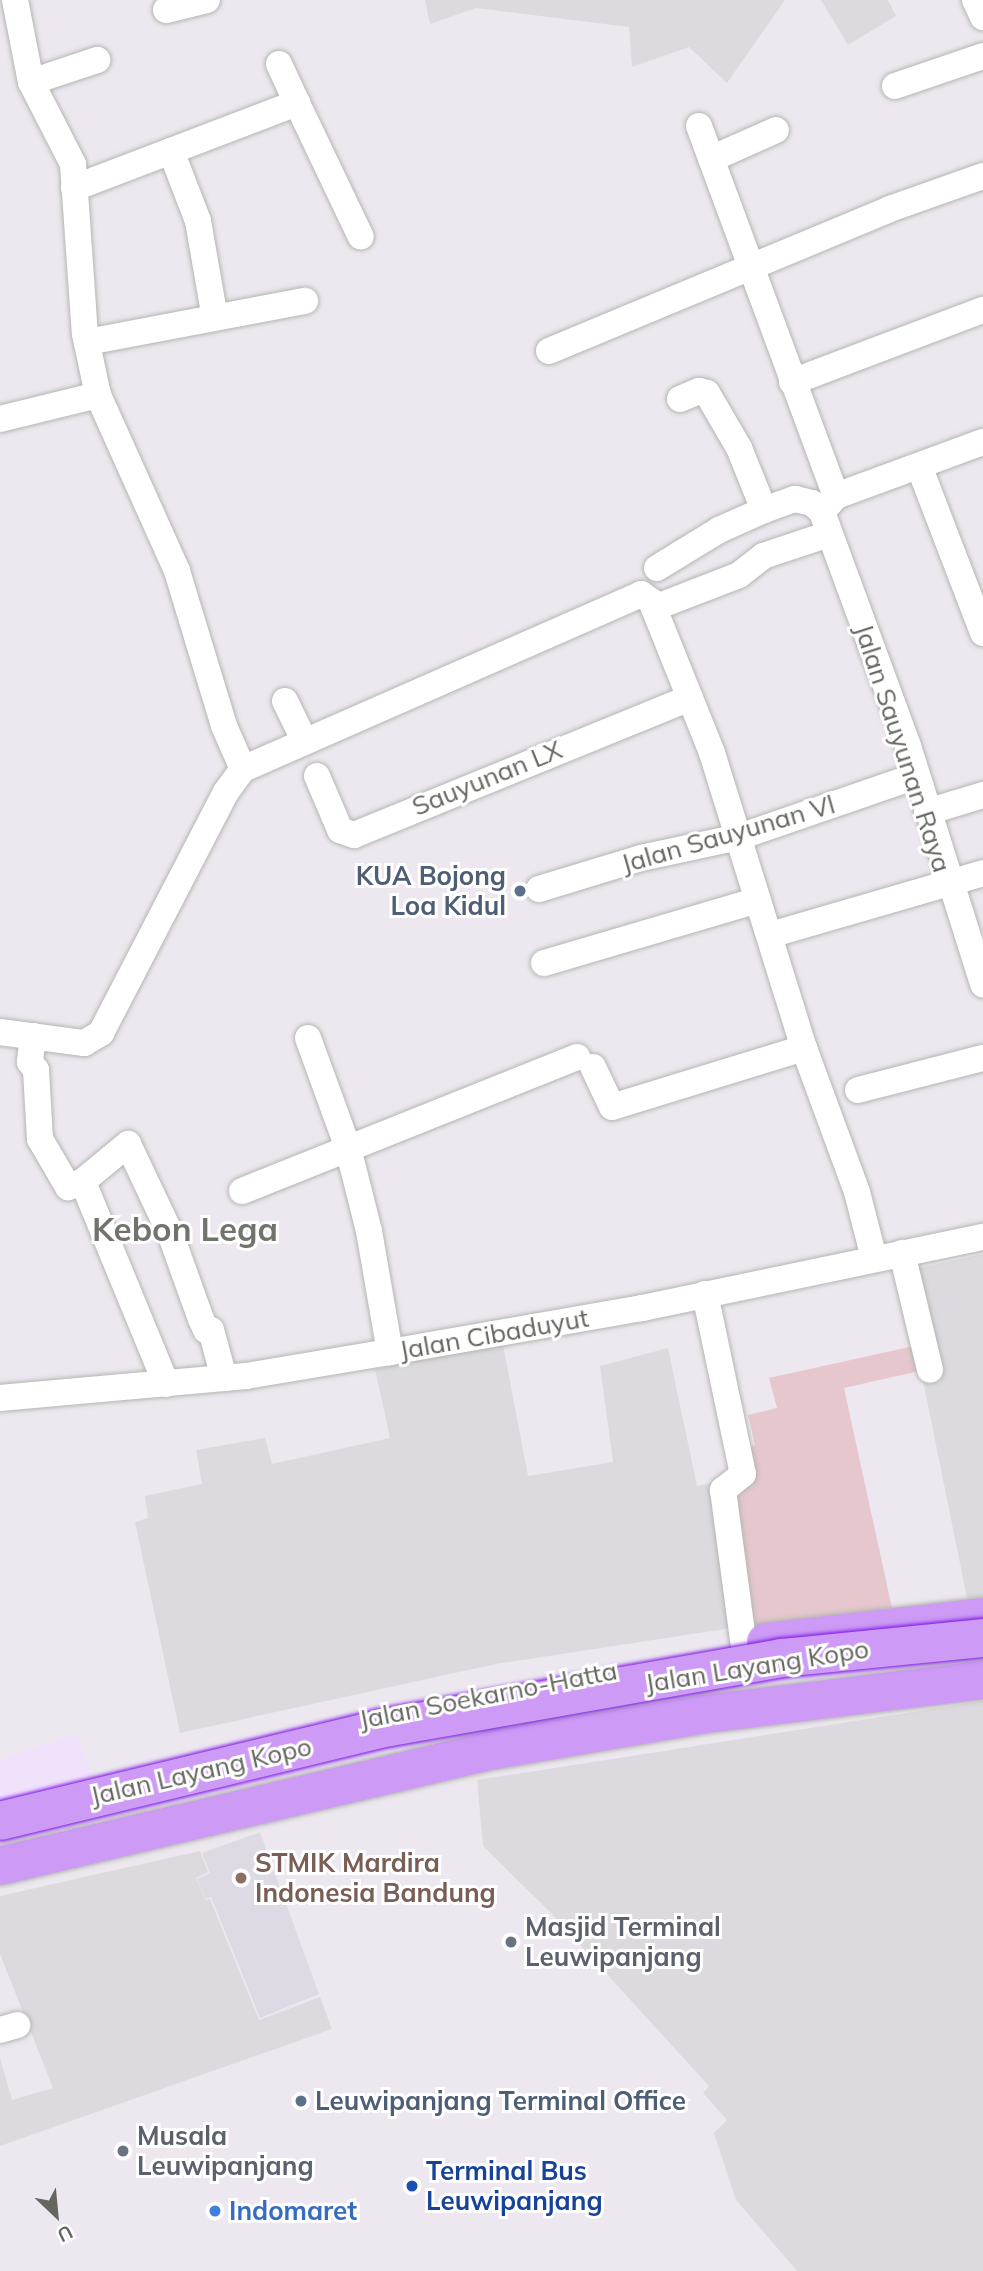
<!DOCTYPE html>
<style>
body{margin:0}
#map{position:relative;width:983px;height:2271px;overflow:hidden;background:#ede8f0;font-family:Mulish,sans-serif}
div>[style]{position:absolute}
.commercial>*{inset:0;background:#f1e2fc}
.industrial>*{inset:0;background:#dcdadf}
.education>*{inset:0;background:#dedae3}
.green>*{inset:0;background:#e5c7cd}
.roads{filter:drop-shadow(0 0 2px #b4b6b0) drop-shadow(0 0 2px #b4b6b0)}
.minor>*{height:26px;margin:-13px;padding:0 13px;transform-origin:13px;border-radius:13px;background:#fff}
.highway>*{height:38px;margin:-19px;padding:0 19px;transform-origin:19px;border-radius:19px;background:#cd9af5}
.bridges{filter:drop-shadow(0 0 2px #7c12e7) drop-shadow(0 0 2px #7c12e7)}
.highway-bridge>*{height:38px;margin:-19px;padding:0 19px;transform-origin:19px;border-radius:19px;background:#cd9af5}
.dots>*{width:19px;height:19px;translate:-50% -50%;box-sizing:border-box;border:4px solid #fff;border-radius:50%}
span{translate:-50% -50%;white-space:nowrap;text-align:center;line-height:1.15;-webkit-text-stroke:6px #fff;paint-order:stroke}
.street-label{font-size:26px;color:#64675f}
.service-label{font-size:26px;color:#4e5e75;font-weight:700}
.right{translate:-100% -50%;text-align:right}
.left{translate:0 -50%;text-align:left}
.education-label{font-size:26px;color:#785e54;font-weight:700}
.worship-label{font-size:26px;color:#5b616d;font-weight:700}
.transit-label{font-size:26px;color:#164399;font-weight:700}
.shop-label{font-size:26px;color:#366cbe;font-weight:700}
.district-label{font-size:33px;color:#71746b;font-weight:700}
.north{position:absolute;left:21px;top:2180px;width:70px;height:70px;-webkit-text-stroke:5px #fff;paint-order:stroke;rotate:154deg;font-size:19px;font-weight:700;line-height:28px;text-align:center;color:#64675f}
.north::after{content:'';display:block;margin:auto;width:24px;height:32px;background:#64675f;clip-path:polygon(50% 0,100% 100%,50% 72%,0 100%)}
</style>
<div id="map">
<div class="commercial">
<div style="clip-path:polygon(76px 1734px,94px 1775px,0 1806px,0 1759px)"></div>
</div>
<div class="industrial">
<div style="clip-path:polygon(425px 0,785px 0,727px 83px,689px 47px,632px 67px,629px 27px,476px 8px,430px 24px)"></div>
<div style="clip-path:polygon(821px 0,888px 0,896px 16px,848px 45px)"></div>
<div style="clip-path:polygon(983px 1254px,983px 1597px,967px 1598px,901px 1272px)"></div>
<div style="clip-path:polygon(503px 1345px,528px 1476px,613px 1462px,600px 1366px,668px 1348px,697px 1486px,714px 1483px,738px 1627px,496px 1664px,180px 1733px,135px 1522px,148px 1518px,145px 1496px,202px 1484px,196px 1450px,265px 1438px,272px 1464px,390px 1438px,375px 1369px)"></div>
<div style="clip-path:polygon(983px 1701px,983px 2271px,797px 2271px,736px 2200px,714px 2133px,727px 2120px,703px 2093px,709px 2086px,552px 1914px,483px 1846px,477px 1780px)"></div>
<div style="clip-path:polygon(200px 1851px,208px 1872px,196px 1878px,206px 1900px,210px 1899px,259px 2020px,320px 1997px,332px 2029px,0 2146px,0 2058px,12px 2100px,53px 2088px,0 1954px,0 1896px)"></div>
</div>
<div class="education">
<div style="clip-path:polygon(260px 1832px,319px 1994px,260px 2018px,211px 1897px,206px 1899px,197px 1879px,210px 1873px,202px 1853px)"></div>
</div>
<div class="green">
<div style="clip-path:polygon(914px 1346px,919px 1371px,844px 1388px,892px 1608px,744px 1629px,726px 1489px,743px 1450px,755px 1445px,748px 1415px,777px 1408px,769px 1378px)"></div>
</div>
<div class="roads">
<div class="minor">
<div style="left:15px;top:0;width:84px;rotate:79deg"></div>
<div style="left:31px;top:82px;width:92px;rotate:62.9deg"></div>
<div style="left:73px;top:164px;width:170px;rotate:86deg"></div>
<div style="left:85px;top:334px;width:62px;rotate:78deg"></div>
<div style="left:98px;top:395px;width:193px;rotate:65.8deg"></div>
<div style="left:177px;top:571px;width:162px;rotate:73.1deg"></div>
<div style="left:224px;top:726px;width:47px;rotate:66.2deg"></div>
<div style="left:975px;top:0;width:19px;rotate:65deg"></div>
<div style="left:166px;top:10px;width:42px;rotate:-13.7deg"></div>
<div style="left:31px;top:82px;width:70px;rotate:-18.4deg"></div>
<div style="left:895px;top:86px;width:93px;rotate:-18.8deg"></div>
<div style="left:297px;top:103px;width:148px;rotate:64.5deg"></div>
<div style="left:699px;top:126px;width:395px;rotate:69.7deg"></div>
<div style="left:171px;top:151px;width:75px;rotate:68.9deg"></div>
<div style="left:198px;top:221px;width:98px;rotate:80.1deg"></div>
<div style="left:711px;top:159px;width:71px;rotate:-24deg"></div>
<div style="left:74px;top:188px;width:239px;rotate:-20.9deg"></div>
<div style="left:297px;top:103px;width:43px;rotate:-114.8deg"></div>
<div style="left:87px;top:342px;width:222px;rotate:-10.7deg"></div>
<div style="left:549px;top:351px;width:369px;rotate:-22.6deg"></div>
<div style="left:890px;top:209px;width:99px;rotate:-19.5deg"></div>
<div style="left:792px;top:382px;width:204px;rotate:-20.7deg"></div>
<div style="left:680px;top:399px;width:21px;rotate:-23deg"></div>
<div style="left:699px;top:391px;width:8px;rotate:14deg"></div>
<div style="left:707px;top:393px;width:64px;rotate:59.8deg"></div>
<div style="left:739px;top:448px;width:67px;rotate:68deg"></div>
<div style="left:764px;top:510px;width:33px;rotate:-20deg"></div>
<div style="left:795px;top:499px;width:17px;rotate:13deg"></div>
<div style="left:812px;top:503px;width:13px;rotate:42deg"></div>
<div style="left:822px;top:512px;width:249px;rotate:69.8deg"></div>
<div style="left:908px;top:746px;width:250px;rotate:72.5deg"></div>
<div style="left:0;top:419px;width:101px;rotate:-13.8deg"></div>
<div style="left:919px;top:466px;width:179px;rotate:69deg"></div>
<div style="left:825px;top:509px;width:17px;rotate:-50deg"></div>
<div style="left:836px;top:496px;width:157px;rotate:-20.2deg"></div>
<div style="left:657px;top:568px;width:73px;rotate:-31.5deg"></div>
<div style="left:719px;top:530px;width:49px;rotate:-24deg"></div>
<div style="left:654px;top:608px;width:91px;rotate:-21.2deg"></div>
<div style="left:739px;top:575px;width:31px;rotate:-38deg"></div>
<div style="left:763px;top:556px;width:70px;rotate:-18.4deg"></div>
<div style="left:285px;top:701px;width:43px;rotate:64deg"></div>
<div style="left:317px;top:776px;width:59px;rotate:66.9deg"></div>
<div style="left:340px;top:830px;width:15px;rotate:20deg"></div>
<div style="left:354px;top:835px;width:363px;rotate:-22.2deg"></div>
<div style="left:927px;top:812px;width:59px;rotate:-16.9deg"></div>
<div style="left:539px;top:889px;width:107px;rotate:-16.9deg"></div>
<div style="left:641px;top:858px;width:100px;rotate:-12.1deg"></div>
<div style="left:739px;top:837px;width:187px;rotate:-19deg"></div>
<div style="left:770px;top:935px;width:222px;rotate:-16.2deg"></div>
<div style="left:544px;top:963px;width:223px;rotate:-16.4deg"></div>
<div style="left:0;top:1032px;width:85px;rotate:7.5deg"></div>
<div style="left:84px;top:1043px;width:20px;rotate:-30deg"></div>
<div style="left:101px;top:1033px;width:271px;rotate:-62.6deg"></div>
<div style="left:226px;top:792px;width:29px;rotate:-54deg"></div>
<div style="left:243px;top:769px;width:435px;rotate:-23.7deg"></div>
<div style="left:641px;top:594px;width:12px;rotate:35deg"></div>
<div style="left:651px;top:601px;width:164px;rotate:68.1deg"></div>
<div style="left:712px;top:753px;width:309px;rotate:72.7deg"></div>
<div style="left:804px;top:1048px;width:153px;rotate:69.8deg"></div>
<div style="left:857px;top:1192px;width:68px;rotate:75.6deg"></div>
<div style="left:33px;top:1036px;width:26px;rotate:97deg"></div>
<div style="left:30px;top:1062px;width:10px;rotate:53deg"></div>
<div style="left:36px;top:1070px;width:69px;rotate:86.7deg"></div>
<div style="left:40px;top:1139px;width:56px;rotate:59.7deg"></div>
<div style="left:68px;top:1187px;width:15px;rotate:-20deg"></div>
<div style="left:82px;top:1182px;width:6px;rotate:59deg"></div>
<div style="left:85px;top:1187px;width:213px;rotate:67.6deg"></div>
<div style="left:308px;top:1038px;width:117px;rotate:70deg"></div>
<div style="left:348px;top:1148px;width:86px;rotate:75.8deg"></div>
<div style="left:369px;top:1231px;width:123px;rotate:80.2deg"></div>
<div style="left:593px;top:1067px;width:44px;rotate:64.6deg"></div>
<div style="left:612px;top:1107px;width:201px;rotate:-17.1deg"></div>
<div style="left:858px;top:1090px;width:129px;rotate:-14.4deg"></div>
<div style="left:82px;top:1182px;width:60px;rotate:-39.6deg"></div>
<div style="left:128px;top:1144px;width:98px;rotate:64.7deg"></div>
<div style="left:170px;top:1233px;width:91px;rotate:70.2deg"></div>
<div style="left:201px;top:1319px;width:12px;rotate:66deg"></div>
<div style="left:206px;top:1330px;width:5px"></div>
<div style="left:211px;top:1330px;width:50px;rotate:74.8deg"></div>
<div style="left:242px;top:1191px;width:361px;rotate:-21.8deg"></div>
<div style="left:902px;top:1253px;width:120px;rotate:76.5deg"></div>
<div style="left:705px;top:1294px;width:184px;rotate:78.1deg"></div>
<div style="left:743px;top:1474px;width:26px;rotate:141deg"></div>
<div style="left:723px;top:1490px;width:158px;rotate:82.4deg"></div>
<div style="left:0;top:1398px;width:247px;rotate:-5.1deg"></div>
<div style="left:246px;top:1376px;width:146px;rotate:-9.5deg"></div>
<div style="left:390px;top:1352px;width:256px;rotate:-9.9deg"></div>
<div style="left:642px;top:1308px;width:348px;rotate:-11.8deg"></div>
<div style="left:0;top:2030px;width:18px;rotate:-16deg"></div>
</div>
<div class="highway">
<div style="left:766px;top:1642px;width:218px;rotate:-6.6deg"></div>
<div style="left:0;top:1866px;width:502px;rotate:-13.23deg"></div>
<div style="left:489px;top:1751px;width:219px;rotate:-9.7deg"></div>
<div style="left:705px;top:1714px;width:280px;rotate:-7deg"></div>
</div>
</div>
<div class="bridges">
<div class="highway-bridge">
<div style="left:0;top:1821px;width:390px;rotate:-13.6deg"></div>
<div style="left:379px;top:1729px;width:409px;rotate:-10deg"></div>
<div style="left:782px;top:1658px;width:202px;rotate:-5.7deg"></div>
</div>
</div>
<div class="dots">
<div style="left:520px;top:891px;background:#5c6f8a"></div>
<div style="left:241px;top:1878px;background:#8d6e63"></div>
<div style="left:511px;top:1942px;background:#6b7280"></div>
<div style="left:301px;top:2101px;background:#5c6f8a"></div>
<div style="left:123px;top:2151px;background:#6b7280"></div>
<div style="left:412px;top:2186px;background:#1a4fb4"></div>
<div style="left:215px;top:2211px;background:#3f7fe0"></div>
</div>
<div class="street-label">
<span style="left:903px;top:748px;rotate:72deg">Jalan Sauyunan Raya</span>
<span style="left:487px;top:778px;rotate:-22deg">Sauyunan LX</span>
<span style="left:728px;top:834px;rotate:-16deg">Jalan Sauyunan Vl</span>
<span style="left:494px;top:1334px;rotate:-10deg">Jalan Cibaduyut</span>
<span style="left:757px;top:1666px;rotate:-9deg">Jalan Layang Kopo</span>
<span style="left:488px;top:1695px;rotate:-11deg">Jalan Soekarno-Hatta</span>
<span style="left:201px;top:1771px;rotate:-13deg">Jalan Layang Kopo</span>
</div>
<div class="service-label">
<span class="right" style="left:506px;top:891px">KUA Bojong<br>Loa Kidul</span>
<span class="left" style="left:315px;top:2101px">Leuwipanjang Terminal Office</span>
</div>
<div class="education-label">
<span class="left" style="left:255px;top:1878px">STMIK Mardira<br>Indonesia Bandung</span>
</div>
<div class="worship-label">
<span class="left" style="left:525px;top:1942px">Masjid Terminal<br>Leuwipanjang</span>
<span class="left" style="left:137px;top:2151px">Musala<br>Leuwipanjang</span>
</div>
<div class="transit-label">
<span class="left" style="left:426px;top:2186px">Terminal Bus<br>Leuwipanjang</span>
</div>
<div class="shop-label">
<span class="left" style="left:229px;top:2211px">Indomaret</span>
</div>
<div class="district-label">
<span style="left:185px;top:1229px">Kebon Lega</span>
</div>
<div class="north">U</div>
</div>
